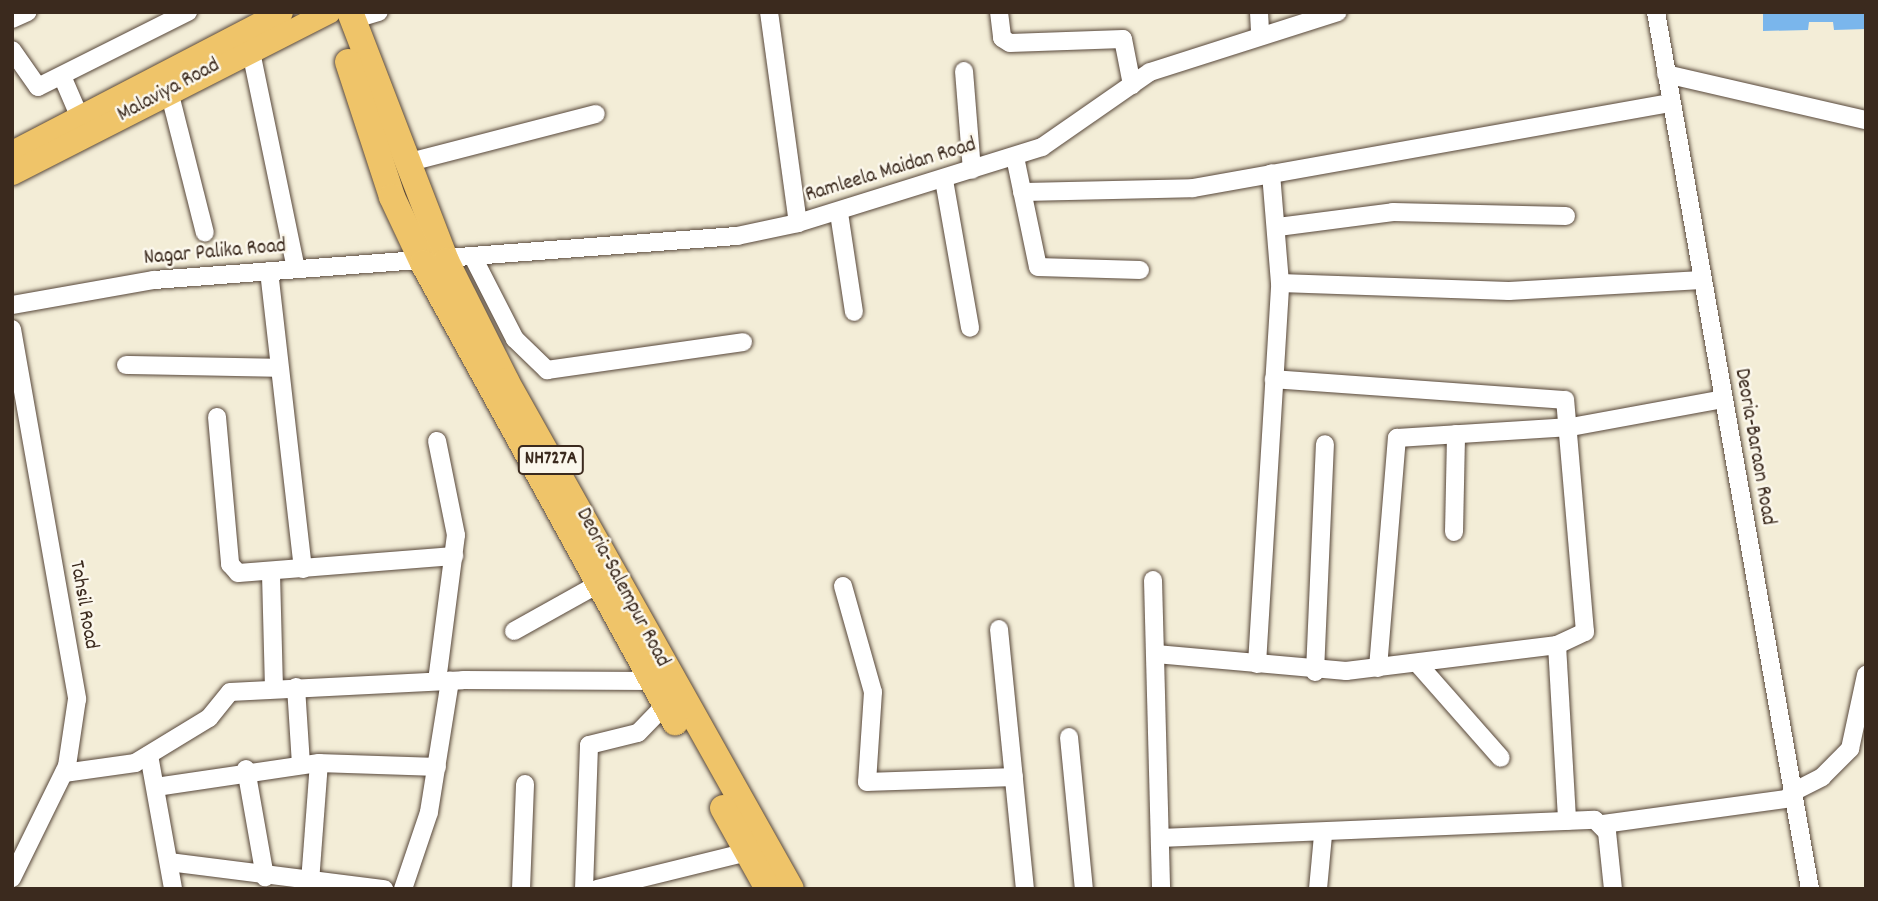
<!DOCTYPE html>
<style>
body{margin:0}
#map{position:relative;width:1878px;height:901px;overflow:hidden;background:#f3edd7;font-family:Dekko,sans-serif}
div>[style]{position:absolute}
.water>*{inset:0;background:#7ab6ec}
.roads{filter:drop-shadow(0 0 2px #57473a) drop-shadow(0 0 2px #57473a)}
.minor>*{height:18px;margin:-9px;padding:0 9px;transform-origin:9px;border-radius:9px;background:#fff}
.major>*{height:23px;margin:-11.5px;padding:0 11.5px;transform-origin:11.5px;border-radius:11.5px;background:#efc469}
.highway>*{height:26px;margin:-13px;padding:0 13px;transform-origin:13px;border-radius:13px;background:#efc469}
span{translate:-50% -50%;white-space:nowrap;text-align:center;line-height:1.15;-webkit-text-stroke:5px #fbf7ec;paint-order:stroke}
.shield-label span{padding:2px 5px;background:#fbf7ec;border:2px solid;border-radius:5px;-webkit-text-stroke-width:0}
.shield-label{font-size:19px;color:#3b2a1e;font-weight:700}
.street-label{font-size:21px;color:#3b2a1e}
.frame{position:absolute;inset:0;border:14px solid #3b2a1e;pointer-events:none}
</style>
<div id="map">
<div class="water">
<div style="clip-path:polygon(1763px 12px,1866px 12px,1866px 29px,1834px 30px,1833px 22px,1809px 22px,1808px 30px,1763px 31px)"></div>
</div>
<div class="roads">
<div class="minor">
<div style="left:769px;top:12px;width:213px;rotate:82.2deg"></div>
<div style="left:999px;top:12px;width:26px;rotate:83deg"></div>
<div style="left:1002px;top:38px;width:9px;rotate:32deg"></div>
<div style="left:1010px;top:43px;width:113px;rotate:-2deg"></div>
<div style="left:1123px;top:39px;width:47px;rotate:78.9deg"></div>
<div style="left:1259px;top:12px;width:22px;rotate:87deg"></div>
<div style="left:1656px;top:12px;width:890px;rotate:80.04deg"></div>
<div style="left:12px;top:19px;width:17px;rotate:-24deg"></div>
<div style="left:352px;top:20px;width:28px;rotate:-17deg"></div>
<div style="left:249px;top:42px;width:231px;rotate:78.3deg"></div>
<div style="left:12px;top:50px;width:45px;rotate:54.9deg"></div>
<div style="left:38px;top:87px;width:168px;rotate:-26.6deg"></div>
<div style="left:964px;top:71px;width:99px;rotate:85.4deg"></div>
<div style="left:1666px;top:74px;width:205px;rotate:13deg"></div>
<div style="left:62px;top:76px;width:56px;rotate:66.7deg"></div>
<div style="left:169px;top:91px;width:146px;rotate:75.8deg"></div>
<div style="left:1015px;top:157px;width:112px;rotate:78.2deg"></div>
<div style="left:1038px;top:267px;width:102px;rotate:1.7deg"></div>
<div style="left:406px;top:163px;width:196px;rotate:-14.5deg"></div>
<div style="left:944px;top:180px;width:150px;rotate:80deg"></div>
<div style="left:1022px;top:192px;width:171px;rotate:-1.3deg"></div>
<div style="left:1193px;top:188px;width:486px;rotate:-10.1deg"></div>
<div style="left:839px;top:213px;width:100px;rotate:81.4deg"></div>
<div style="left:1278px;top:227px;width:116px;rotate:-7.4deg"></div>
<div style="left:1393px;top:212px;width:173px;rotate:1.3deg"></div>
<div style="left:474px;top:259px;width:90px;rotate:62.9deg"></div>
<div style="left:515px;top:339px;width:45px;rotate:44.1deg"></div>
<div style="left:547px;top:370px;width:198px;rotate:-8.1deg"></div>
<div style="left:269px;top:271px;width:300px;rotate:83.5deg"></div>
<div style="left:1280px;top:283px;width:229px;rotate:2deg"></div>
<div style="left:1509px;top:291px;width:193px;rotate:-3.3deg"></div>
<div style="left:12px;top:305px;width:144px;rotate:-10deg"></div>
<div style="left:154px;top:280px;width:585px;rotate:-4.32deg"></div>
<div style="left:737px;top:236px;width:62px;rotate:-12deg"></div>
<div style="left:798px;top:223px;width:256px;rotate:-17.3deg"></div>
<div style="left:1042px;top:147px;width:131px;rotate:-34.8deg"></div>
<div style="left:1150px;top:72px;width:197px;rotate:-17.7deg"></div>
<div style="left:12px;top:329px;width:376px;rotate:80deg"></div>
<div style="left:77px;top:699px;width:68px;rotate:98.5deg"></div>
<div style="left:67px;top:766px;width:125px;rotate:116.2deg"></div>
<div style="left:126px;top:365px;width:153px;rotate:1.1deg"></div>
<div style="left:217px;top:417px;width:148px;rotate:84.9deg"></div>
<div style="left:230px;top:564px;width:12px;rotate:48deg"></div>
<div style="left:238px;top:573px;width:217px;rotate:-4.5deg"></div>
<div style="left:1454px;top:532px;width:98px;rotate:-88.8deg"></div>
<div style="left:271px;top:574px;width:113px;rotate:88.5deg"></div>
<div style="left:1153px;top:580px;width:309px;rotate:88.5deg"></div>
<div style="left:843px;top:586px;width:110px;rotate:74.2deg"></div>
<div style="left:873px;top:692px;width:90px;rotate:93.8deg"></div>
<div style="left:867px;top:782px;width:147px;rotate:-1.9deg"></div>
<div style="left:999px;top:629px;width:261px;rotate:84.3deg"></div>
<div style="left:514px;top:631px;width:96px;rotate:-29.2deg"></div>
<div style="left:1557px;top:645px;width:176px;rotate:86.7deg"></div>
<div style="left:1156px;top:654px;width:191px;rotate:5.1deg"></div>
<div style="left:1346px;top:671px;width:213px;rotate:-7deg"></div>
<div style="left:1557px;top:645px;width:31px;rotate:-25deg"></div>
<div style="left:1585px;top:632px;width:233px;rotate:-94.9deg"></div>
<div style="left:1565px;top:400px;width:292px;rotate:-175.9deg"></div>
<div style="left:1257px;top:664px;width:382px;rotate:-86.5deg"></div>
<div style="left:1280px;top:283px;width:110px;rotate:-94.7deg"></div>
<div style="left:1418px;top:664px;width:125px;rotate:48.6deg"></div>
<div style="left:1378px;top:668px;width:231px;rotate:-85.3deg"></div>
<div style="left:1397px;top:438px;width:174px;rotate:-3.6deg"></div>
<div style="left:1571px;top:427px;width:155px;rotate:-10.4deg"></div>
<div style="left:1315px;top:672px;width:228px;rotate:-87.5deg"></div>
<div style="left:437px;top:681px;width:147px;rotate:-82.6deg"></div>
<div style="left:456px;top:535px;width:96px;rotate:-101.4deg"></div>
<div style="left:296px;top:687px;width:78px;rotate:86.3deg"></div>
<div style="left:1069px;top:737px;width:153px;rotate:84.4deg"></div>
<div style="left:149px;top:755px;width:136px;rotate:79.8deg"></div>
<div style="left:246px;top:769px;width:110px;rotate:80deg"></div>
<div style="left:64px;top:773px;width:72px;rotate:-8deg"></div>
<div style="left:135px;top:763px;width:87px;rotate:-31.3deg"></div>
<div style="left:209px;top:718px;width:33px;rotate:-51deg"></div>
<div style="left:230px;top:692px;width:233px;rotate:-2.9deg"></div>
<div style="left:463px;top:680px;width:188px;rotate:0.3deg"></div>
<div style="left:156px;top:787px;width:165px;rotate:-8.4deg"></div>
<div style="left:319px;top:763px;width:118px;rotate:1.9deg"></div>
<div style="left:1791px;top:793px;width:35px;rotate:-27deg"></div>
<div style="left:1822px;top:777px;width:40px;rotate:-45deg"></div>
<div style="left:1850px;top:749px;width:76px;rotate:-77.8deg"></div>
<div style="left:1603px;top:824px;width:191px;rotate:-7.8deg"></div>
<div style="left:1160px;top:838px;width:435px;rotate:-2.4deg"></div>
<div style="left:1595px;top:820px;width:17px;rotate:45deg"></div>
<div style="left:1607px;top:832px;width:57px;rotate:84deg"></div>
<div style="left:169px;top:862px;width:217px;rotate:7.2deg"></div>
<div style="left:310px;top:882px;width:119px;rotate:-85.7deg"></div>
<div style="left:403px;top:889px;width:81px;rotate:-71.3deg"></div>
<div style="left:429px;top:812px;width:133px;rotate:-80.9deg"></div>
<div style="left:521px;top:889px;width:105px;rotate:-87.8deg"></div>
<div style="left:584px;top:889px;width:144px;rotate:-88deg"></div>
<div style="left:589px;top:745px;width:50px;rotate:-13.8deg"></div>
<div style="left:638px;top:733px;width:39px;rotate:-46deg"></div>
<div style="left:597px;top:889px;width:155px;rotate:-13.8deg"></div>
<div style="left:1318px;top:889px;width:54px;rotate:-84.7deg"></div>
</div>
<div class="major">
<div style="left:12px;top:152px;width:303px;rotate:-27.5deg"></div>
<div style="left:12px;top:173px;width:355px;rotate:-27deg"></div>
</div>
<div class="highway">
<div style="left:350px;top:12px;width:267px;rotate:68.9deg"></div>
<div style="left:446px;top:261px;width:134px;rotate:63.4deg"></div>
<div style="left:506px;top:381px;width:582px;rotate:60.71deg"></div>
<div style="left:348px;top:62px;width:142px;rotate:71.9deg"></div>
<div style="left:392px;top:197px;width:73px;rotate:64.8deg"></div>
<div style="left:423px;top:263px;width:524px;rotate:61.23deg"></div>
<div style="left:723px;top:808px;width:93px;rotate:60.9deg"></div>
</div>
</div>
<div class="shield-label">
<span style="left:551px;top:460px">NH727A</span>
</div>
<div class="street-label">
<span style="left:169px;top:91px;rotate:-28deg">Malaviya Road</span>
<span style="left:891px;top:171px;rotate:-17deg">Ramleela Maidan Road</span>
<span style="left:215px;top:253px;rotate:-5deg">Nagar Palika Road</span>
<span style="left:1754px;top:447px;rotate:80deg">Deoria-Baraon Road</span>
<span style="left:622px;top:588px;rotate:62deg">Deoria-Salempur Road</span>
<span style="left:83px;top:605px;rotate:80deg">Tahsil Road</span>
</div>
<div class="frame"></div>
</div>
